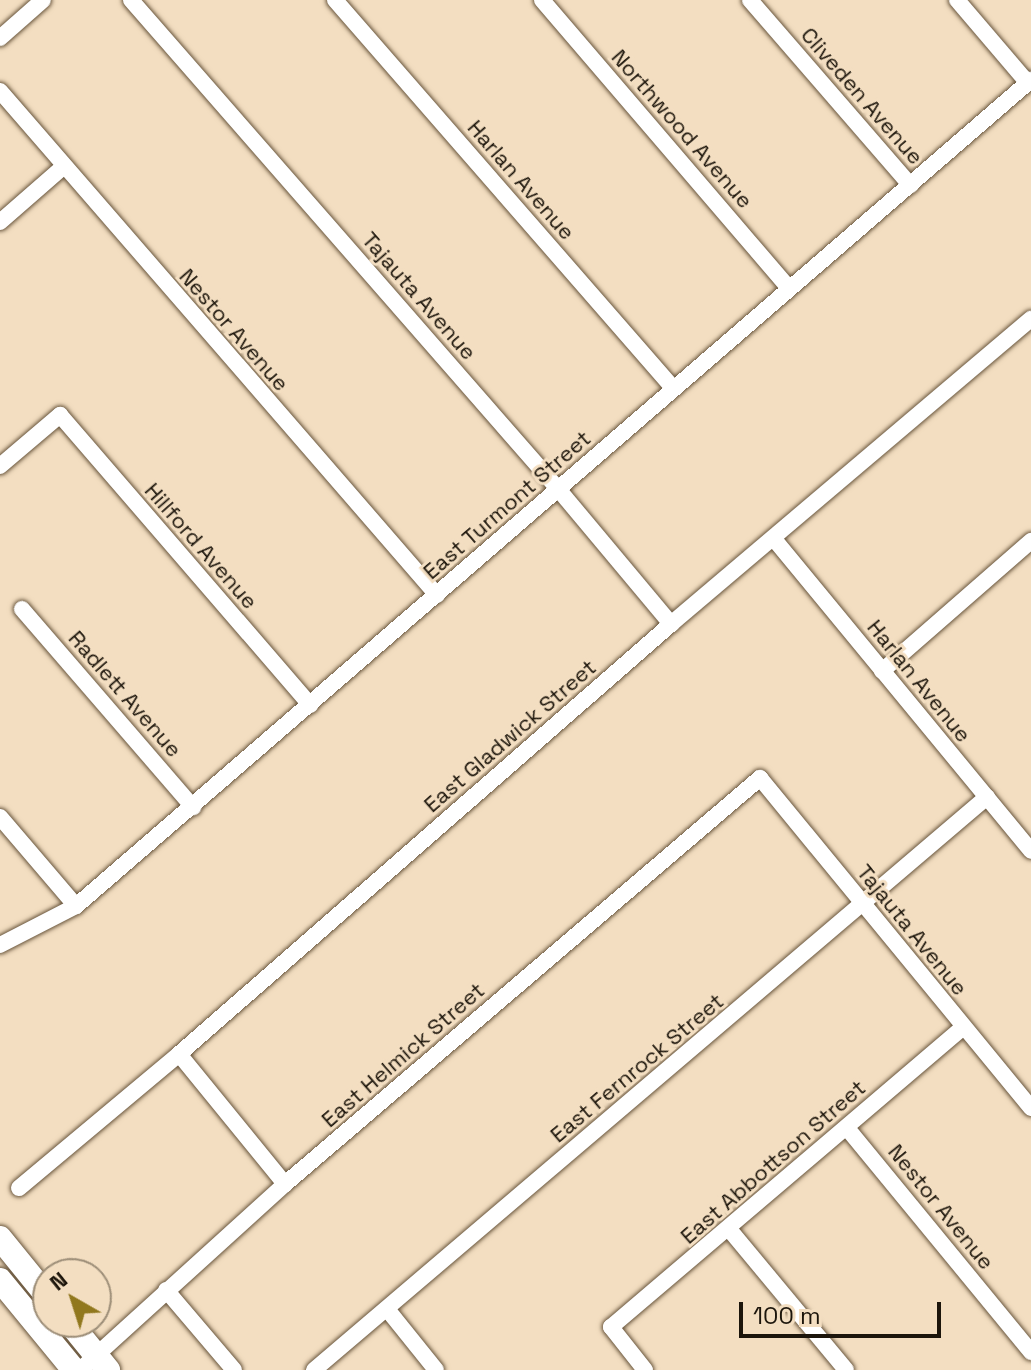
<!DOCTYPE html>
<style>
body{margin:0}
#map{position:relative;width:1031px;height:1370px;overflow:hidden;background:#f3dec1;font-family:"Space Grotesk",sans-serif}
div>[style]{position:absolute}
.roads{filter:drop-shadow(0 0 2px #68553c) drop-shadow(0 0 2px #68553c)}
.minor>*{height:16px;margin:-8px;padding:0 8px;transform-origin:8px;border-radius:8px;background:#fff}
.primary>*{height:24px;margin:-12px;padding:0 12px;transform-origin:12px;border-radius:12px;background:#fff}
span{translate:-50% -50%;white-space:nowrap;text-align:center;line-height:1.15;-webkit-text-stroke:6px #f3dec1;paint-order:stroke}
.street-label{font-size:22px;color:#1c150b}
.north{position:absolute;left:32px;top:1258px;width:80px;height:80px;box-sizing:border-box;background:#f3dec1;border:2px solid #9d8e78;border-radius:50%;rotate:321deg;font-size:22px;font-weight:700;line-height:32px;text-align:center;color:#1c150b}
.north::after{content:'';display:block;margin:auto;width:28px;height:36px;background:#91781e;clip-path:polygon(50% 0,100% 100%,50% 72%,0 100%)}
.scale{position:absolute;left:739px;top:1302px;width:202px;height:36px;box-sizing:border-box;border:4px solid #1c150b;border-top:0;padding-left:10px;font-size:24px;line-height:28px;white-space:nowrap;color:#1c150b;-webkit-text-stroke:6px #f3dec1;paint-order:stroke}
</style>
<div id="map">
<div class="roads">
<div class="minor">
<div style="left:131px;top:0;width:651px;rotate:48.86deg"></div>
<div style="left:559px;top:490px;width:175px;rotate:50.1deg"></div>
<div style="left:335px;top:0;width:515px;rotate:48.94deg"></div>
<div style="left:542px;top:0;width:378px;rotate:49.4deg"></div>
<div style="left:750px;top:0;width:245px;rotate:49.1deg"></div>
<div style="left:957px;top:0;width:109px;rotate:49.5deg"></div>
<div style="left:0;top:38px;width:57px;rotate:-41.5deg"></div>
<div style="left:0;top:91px;width:667px;rotate:49.07deg"></div>
<div style="left:0;top:222px;width:84px;rotate:-41.1deg"></div>
<div style="left:0;top:466px;width:79px;rotate:-40.4deg"></div>
<div style="left:60px;top:415px;width:383px;rotate:49.2deg"></div>
<div style="left:774px;top:539px;width:404px;rotate:50.5deg"></div>
<div style="left:22px;top:609px;width:262px;rotate:49.2deg"></div>
<div style="left:882px;top:671px;width:198px;rotate:-41.1deg"></div>
<div style="left:0;top:817px;width:117px;rotate:49.5deg"></div>
<div style="left:0;top:945px;width:85px;rotate:-27.2deg"></div>
<div style="left:76px;top:906px;width:1263px;rotate:-40.86deg"></div>
<div style="left:179px;top:1054px;width:168px;rotate:50.8deg"></div>
<div style="left:847px;top:1128px;width:290px;rotate:50.6deg"></div>
<div style="left:19px;top:1188px;width:209px;rotate:-39.9deg"></div>
<div style="left:179px;top:1054px;width:653px;rotate:-41.15deg"></div>
<div style="left:671px;top:624px;width:472px;rotate:-40.3deg"></div>
<div style="left:729px;top:1229px;width:183px;rotate:50.3deg"></div>
<div style="left:166px;top:1290px;width:105px;rotate:49.6deg"></div>
<div style="left:387px;top:1309px;width:78px;rotate:51.2deg"></div>
<div style="left:80px;top:1370px;width:277px;rotate:-42.2deg"></div>
<div style="left:285px;top:1184px;width:625px;rotate:-40.52deg"></div>
<div style="left:760px;top:778px;width:427px;rotate:50.6deg"></div>
<div style="left:314px;top:1370px;width:884px;rotate:-40.41deg"></div>
<div style="left:645px;top:1370px;width:55px;rotate:-128.3deg"></div>
<div style="left:611px;top:1327px;width:461px;rotate:-40.4deg"></div>
</div>
<div class="primary">
<div style="left:0;top:1238px;width:76px;rotate:50.9deg"></div>
<div style="left:0;top:1280px;width:117px;rotate:50.6deg"></div>
<div style="left:69px;top:1322px;width:62px;rotate:50.9deg"></div>
</div>
</div>
<div class="street-label">
<span style="left:862px;top:96px;rotate:49deg">Cliveden Avenue</span>
<span style="left:682px;top:129px;rotate:49deg">Northwood Avenue</span>
<span style="left:521px;top:180px;rotate:49deg">Harlan Avenue</span>
<span style="left:419px;top:296px;rotate:49deg">Tajauta Avenue</span>
<span style="left:234px;top:330px;rotate:49deg">Nestor Avenue</span>
<span style="left:507px;top:505px;rotate:-41deg">East Turmont Street</span>
<span style="left:201px;top:546px;rotate:49deg">Hillford Avenue</span>
<span style="left:919px;top:681px;rotate:51deg">Harlan Avenue</span>
<span style="left:125px;top:694px;rotate:49deg">Radlett Avenue</span>
<span style="left:510px;top:736px;rotate:-41deg">East Gladwick Street</span>
<span style="left:912px;top:930px;rotate:51deg">Tajauta Avenue</span>
<span style="left:403px;top:1055px;rotate:-41deg">East Helmick Street</span>
<span style="left:637px;top:1068px;rotate:-40deg">East Fernrock Street</span>
<span style="left:773px;top:1162px;rotate:-41deg">East Abbottson Street</span>
<span style="left:941px;top:1207px;rotate:51deg">Nestor Avenue</span>
</div>
<div class="north">N</div>
<div class="scale">100 m</div>
</div>
